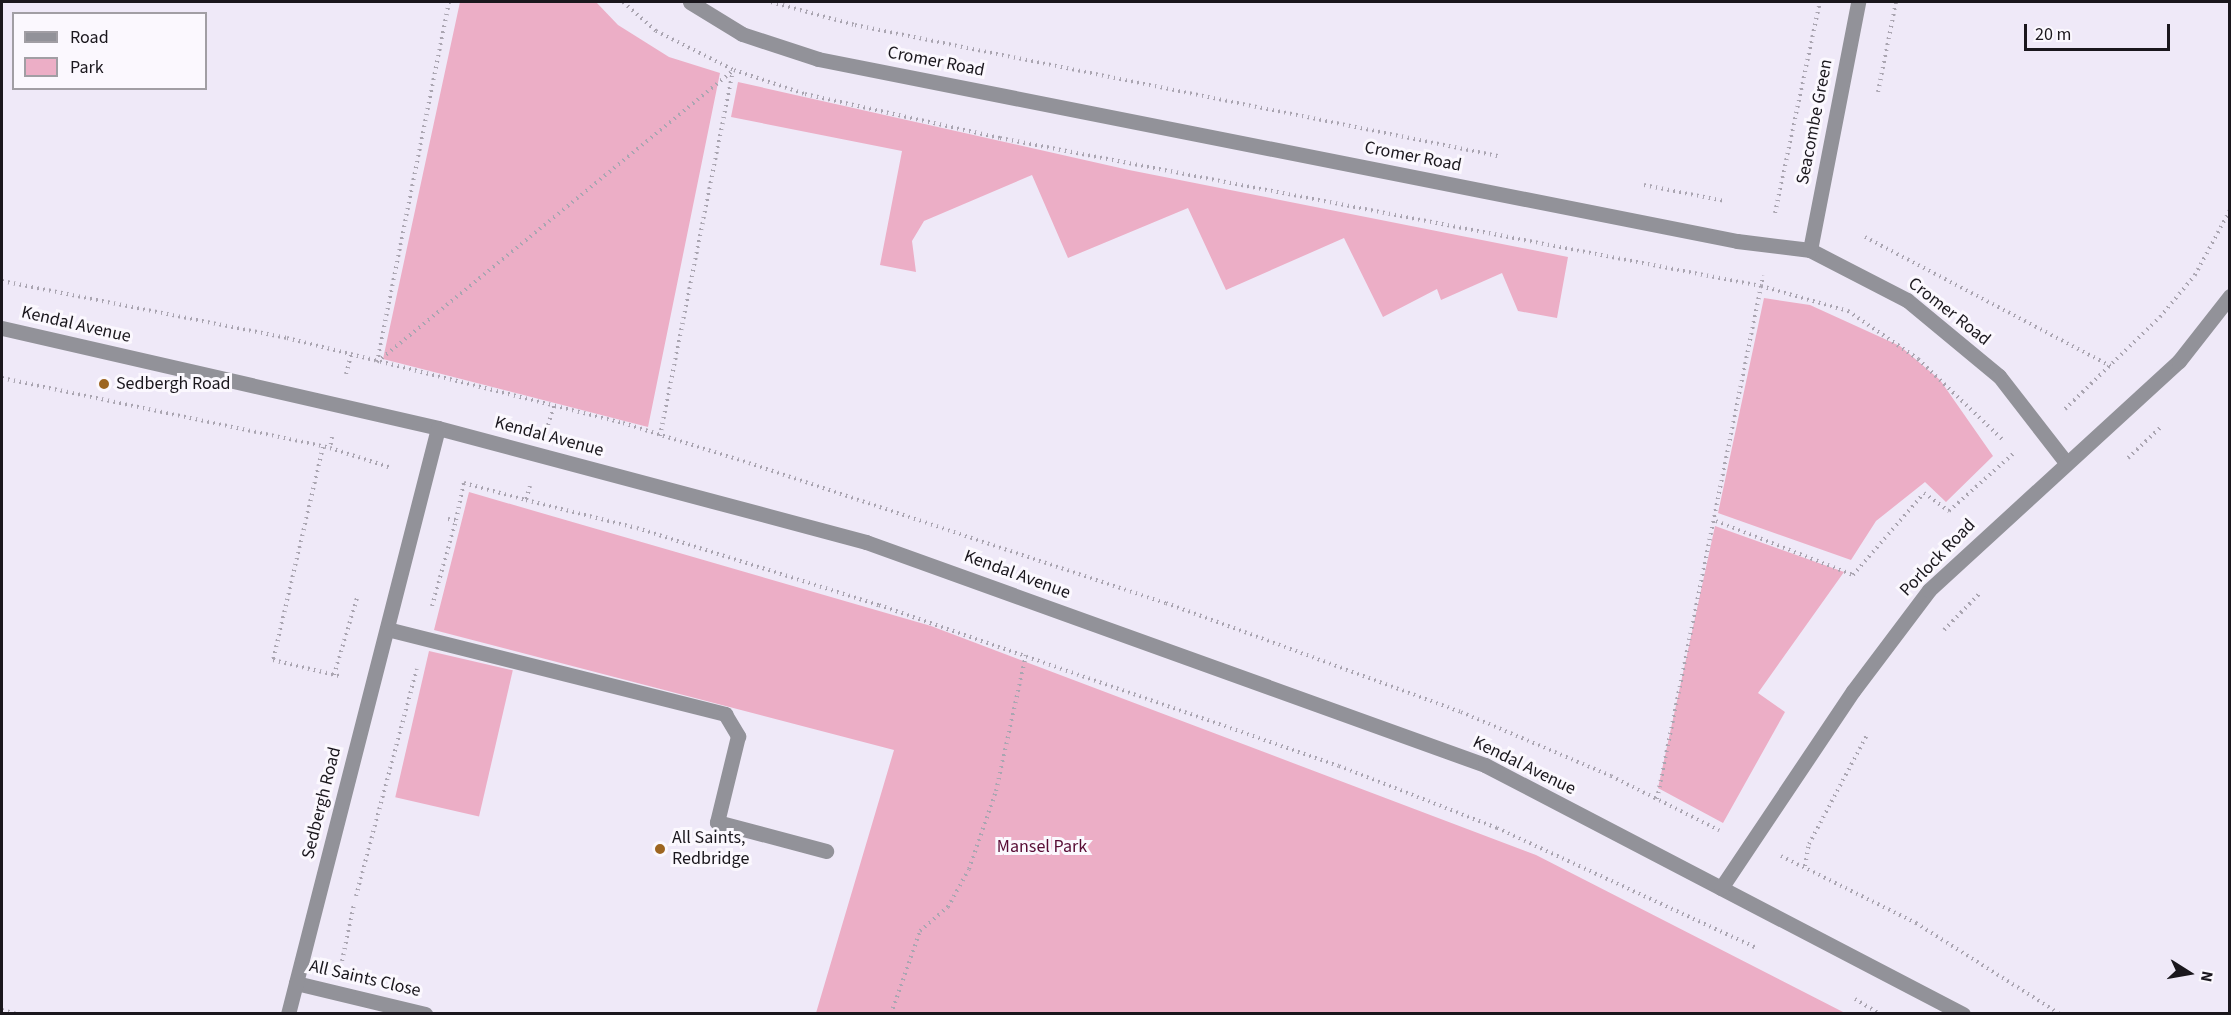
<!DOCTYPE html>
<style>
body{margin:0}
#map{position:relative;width:2231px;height:1015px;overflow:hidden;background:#efe9f8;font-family:"Source Sans 3",sans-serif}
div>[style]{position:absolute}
.green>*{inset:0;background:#ecaec6;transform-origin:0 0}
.path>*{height:4px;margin-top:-2px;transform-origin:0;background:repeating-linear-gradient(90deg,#aaa5b1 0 1.5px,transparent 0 6px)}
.service>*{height:15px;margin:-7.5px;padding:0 7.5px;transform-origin:7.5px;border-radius:7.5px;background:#929299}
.minor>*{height:15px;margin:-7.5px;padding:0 7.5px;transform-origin:7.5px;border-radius:7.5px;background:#929299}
.dots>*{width:16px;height:16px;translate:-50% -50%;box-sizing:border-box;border:3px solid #fbf8fe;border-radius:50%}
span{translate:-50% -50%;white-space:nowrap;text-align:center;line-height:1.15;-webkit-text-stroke:6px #fbf8fe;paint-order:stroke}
.street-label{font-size:18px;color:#1a171d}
.poi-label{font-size:18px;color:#1a171d}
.left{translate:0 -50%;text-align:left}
.park-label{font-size:18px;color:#570b34}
.frame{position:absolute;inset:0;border:3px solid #1a171d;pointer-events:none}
.legend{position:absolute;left:12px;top:12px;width:195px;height:78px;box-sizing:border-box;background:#fbf8fe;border:2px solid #a19ea4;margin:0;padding:8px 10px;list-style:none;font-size:18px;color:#1a171d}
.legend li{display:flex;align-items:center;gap:12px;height:30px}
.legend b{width:30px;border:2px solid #a19ea4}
.north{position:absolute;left:2159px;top:943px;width:60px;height:60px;-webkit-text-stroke:4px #fbf8fe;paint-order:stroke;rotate:101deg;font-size:16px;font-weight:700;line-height:24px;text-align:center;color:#1a171d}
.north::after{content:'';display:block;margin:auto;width:21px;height:27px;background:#1a171d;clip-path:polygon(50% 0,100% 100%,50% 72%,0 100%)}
.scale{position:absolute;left:2024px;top:24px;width:146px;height:27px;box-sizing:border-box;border:3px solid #1a171d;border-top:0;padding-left:8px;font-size:18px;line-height:21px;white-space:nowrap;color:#1a171d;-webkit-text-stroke:4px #fbf8fe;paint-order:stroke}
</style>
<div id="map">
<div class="green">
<div style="clip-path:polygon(460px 2px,596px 2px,618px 25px,669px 57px,720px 73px,648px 427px,383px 359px)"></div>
<div style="clip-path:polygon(738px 82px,1129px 170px,1568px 257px,1557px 318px,1518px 311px,1502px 273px,1441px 300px,1437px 289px,1383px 317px,1344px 238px,1226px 290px,1188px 208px,1068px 258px,1032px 175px,924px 221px,912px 241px,916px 272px,880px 265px,902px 151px,731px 117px)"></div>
<div style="clip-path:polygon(1764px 298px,1810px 305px,1900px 346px,1940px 380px,1993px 456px,1946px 502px,1925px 482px,1876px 521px,1851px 560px,1718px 513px)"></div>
<div style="clip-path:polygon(469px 492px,931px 626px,1536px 855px,1845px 1013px,816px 1013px,894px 750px,434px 630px)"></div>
<div style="clip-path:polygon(1715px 526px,1844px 572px,1758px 693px,1785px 712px,1723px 823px,1658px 788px)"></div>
<div style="left:429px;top:651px;width:86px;height:150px;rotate:13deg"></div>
</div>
<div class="path">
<div style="left:449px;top:2px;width:367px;rotate:101.3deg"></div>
<div style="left:377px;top:362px;width:461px;rotate:-39.3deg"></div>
<div style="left:623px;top:2px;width:44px;rotate:41.3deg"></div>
<div style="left:656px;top:31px;width:87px;rotate:26.6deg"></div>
<div style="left:734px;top:70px;width:75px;rotate:18.7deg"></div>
<div style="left:805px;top:94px;width:200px;rotate:12.7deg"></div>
<div style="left:1000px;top:138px;width:775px;rotate:11.01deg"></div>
<div style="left:1761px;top:286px;width:91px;rotate:16deg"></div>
<div style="left:1848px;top:311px;width:85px;rotate:34.4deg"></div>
<div style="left:1918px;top:359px;width:117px;rotate:43.6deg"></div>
<div style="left:771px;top:2px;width:87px;rotate:15.3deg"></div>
<div style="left:855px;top:25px;width:656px;rotate:11.52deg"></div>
<div style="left:1878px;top:92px;width:92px;rotate:-78.7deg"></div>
<div style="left:1644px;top:185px;width:83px;rotate:11.2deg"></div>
<div style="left:1775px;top:213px;width:216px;rotate:-78deg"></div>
<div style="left:1865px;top:237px;width:278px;rotate:27.7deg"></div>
<div style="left:2px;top:281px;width:291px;rotate:11.3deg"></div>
<div style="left:287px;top:338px;width:347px;rotate:14.2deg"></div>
<div style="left:623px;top:423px;width:132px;rotate:17.6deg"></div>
<div style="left:749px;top:463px;width:440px;rotate:18.6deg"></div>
<div style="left:1166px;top:603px;width:314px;rotate:20.3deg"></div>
<div style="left:1461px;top:712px;width:163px;rotate:23.1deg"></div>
<div style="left:1611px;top:776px;width:121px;rotate:26.6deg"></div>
<div style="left:346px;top:374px;width:20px;rotate:-75deg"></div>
<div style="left:2px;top:378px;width:335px;rotate:12deg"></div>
<div style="left:2065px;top:409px;width:132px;rotate:-44.1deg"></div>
<div style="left:2160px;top:317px;width:55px;rotate:-50.2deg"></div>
<div style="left:2195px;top:275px;width:74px;rotate:-61.7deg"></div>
<div style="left:548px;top:425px;width:20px;rotate:-72deg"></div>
<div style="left:660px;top:436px;width:371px;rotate:-78.7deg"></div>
<div style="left:332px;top:437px;width:11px;rotate:100deg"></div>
<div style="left:330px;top:448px;width:65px;rotate:17.9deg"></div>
<div style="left:323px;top:447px;width:219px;rotate:103.2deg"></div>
<div style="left:273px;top:660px;width:68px;rotate:13.6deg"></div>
<div style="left:2128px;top:458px;width:47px;rotate:-43.3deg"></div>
<div style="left:530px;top:486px;width:15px;rotate:106deg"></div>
<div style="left:526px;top:500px;width:114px;rotate:14.2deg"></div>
<div style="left:637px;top:528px;width:254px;rotate:17.7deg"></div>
<div style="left:879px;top:605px;width:487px;rotate:19.3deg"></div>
<div style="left:1339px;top:766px;width:170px;rotate:21.4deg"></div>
<div style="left:1497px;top:828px;width:284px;rotate:24.8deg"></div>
<div style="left:448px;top:519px;width:8px;rotate:7deg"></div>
<div style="left:456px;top:520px;width:38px;rotate:-78deg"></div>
<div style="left:464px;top:483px;width:64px;rotate:15.3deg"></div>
<div style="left:1716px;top:521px;width:147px;rotate:21.5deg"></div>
<div style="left:1853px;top:575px;width:108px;rotate:-49.1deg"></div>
<div style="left:1924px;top:493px;width:31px;rotate:36deg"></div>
<div style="left:1949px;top:511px;width:89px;rotate:-41.8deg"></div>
<div style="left:432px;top:606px;width:89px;rotate:-74.4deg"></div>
<div style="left:1944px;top:630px;width:53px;rotate:-45.8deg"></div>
<div style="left:334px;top:675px;width:80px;rotate:-73.4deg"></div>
<div style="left:1657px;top:799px;width:534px;rotate:-78.54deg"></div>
<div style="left:1781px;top:856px;width:151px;rotate:26.4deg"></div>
<div style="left:1916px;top:923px;width:170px;rotate:32.3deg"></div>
<div style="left:1805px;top:866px;width:22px;rotate:-80deg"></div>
<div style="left:1809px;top:844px;width:123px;rotate:-62deg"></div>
<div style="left:356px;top:896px;width:235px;rotate:-75deg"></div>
<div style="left:342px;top:961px;width:58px;rotate:-78.1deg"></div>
<div style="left:1855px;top:999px;width:29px;rotate:31deg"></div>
<div style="left:2px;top:1010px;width:16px;rotate:15deg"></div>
<div style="left:891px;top:1014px;width:88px;rotate:-70.7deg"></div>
<div style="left:920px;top:931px;width:37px;rotate:-41deg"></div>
<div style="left:948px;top:907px;width:43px;rotate:-61.1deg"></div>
<div style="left:969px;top:869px;width:83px;rotate:-70.9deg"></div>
<div style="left:996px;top:791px;width:139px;rotate:-77.6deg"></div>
</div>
<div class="service">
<div style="left:387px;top:629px;width:349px;rotate:14.1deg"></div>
<div style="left:725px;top:714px;width:26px;rotate:59deg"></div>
<div style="left:738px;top:736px;width:89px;rotate:103.7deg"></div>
<div style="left:717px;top:822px;width:113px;rotate:14.9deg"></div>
</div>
<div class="minor">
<div style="left:690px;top:2px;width:61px;rotate:31.6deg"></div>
<div style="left:742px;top:34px;width:80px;rotate:18.2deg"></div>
<div style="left:818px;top:59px;width:937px;rotate:11.2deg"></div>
<div style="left:1737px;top:241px;width:74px;rotate:7deg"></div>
<div style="left:1810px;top:250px;width:109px;rotate:27.3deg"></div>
<div style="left:1907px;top:300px;width:119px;rotate:39.6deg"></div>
<div style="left:1999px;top:376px;width:108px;rotate:52.2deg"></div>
<div style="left:1810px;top:250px;width:253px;rotate:-79deg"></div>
<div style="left:2px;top:328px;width:447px;rotate:12.9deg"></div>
<div style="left:438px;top:428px;width:443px;rotate:14.9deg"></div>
<div style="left:866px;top:542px;width:658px;rotate:19.81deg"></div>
<div style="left:1485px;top:765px;width:539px;rotate:27.52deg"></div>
<div style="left:1721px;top:888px;width:237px;rotate:-56.2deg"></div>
<div style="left:1853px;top:691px;width:126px;rotate:-53deg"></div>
<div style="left:1929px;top:590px;width:339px;rotate:-42.5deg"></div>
<div style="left:2179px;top:361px;width:83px;rotate:-51.9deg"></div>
<div style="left:296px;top:983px;width:133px;rotate:13.5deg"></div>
<div style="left:288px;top:1014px;width:605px;rotate:-75.64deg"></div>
</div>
<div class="dots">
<div style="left:104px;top:384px;background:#9d6520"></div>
<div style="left:660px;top:849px;background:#9d6520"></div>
</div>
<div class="street-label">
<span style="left:936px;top:62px;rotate:11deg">Cromer Road</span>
<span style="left:1815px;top:122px;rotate:-79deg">Seacombe Green</span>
<span style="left:1413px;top:157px;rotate:11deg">Cromer Road</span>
<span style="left:1949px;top:312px;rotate:38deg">Cromer Road</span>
<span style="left:76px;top:325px;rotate:13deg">Kendal Avenue</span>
<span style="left:549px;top:437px;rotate:15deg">Kendal Avenue</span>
<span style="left:1938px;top:558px;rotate:-46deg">Porlock Road</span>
<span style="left:1017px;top:575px;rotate:20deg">Kendal Avenue</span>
<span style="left:1524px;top:766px;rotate:26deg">Kendal Avenue</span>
<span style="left:322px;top:803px;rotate:-76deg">Sedbergh Road</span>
<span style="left:365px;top:979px;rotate:13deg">All Saints Close</span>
</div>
<div class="poi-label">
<span class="left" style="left:116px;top:384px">Sedbergh Road</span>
<span class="left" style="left:672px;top:849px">All Saints,<br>Redbridge</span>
</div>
<div class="park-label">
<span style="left:1042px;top:847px">Mansel Park</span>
</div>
<div class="frame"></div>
<ul class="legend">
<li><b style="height:8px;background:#929299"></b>Road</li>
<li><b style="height:16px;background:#ecaec6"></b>Park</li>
</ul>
<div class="north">N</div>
<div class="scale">20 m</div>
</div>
